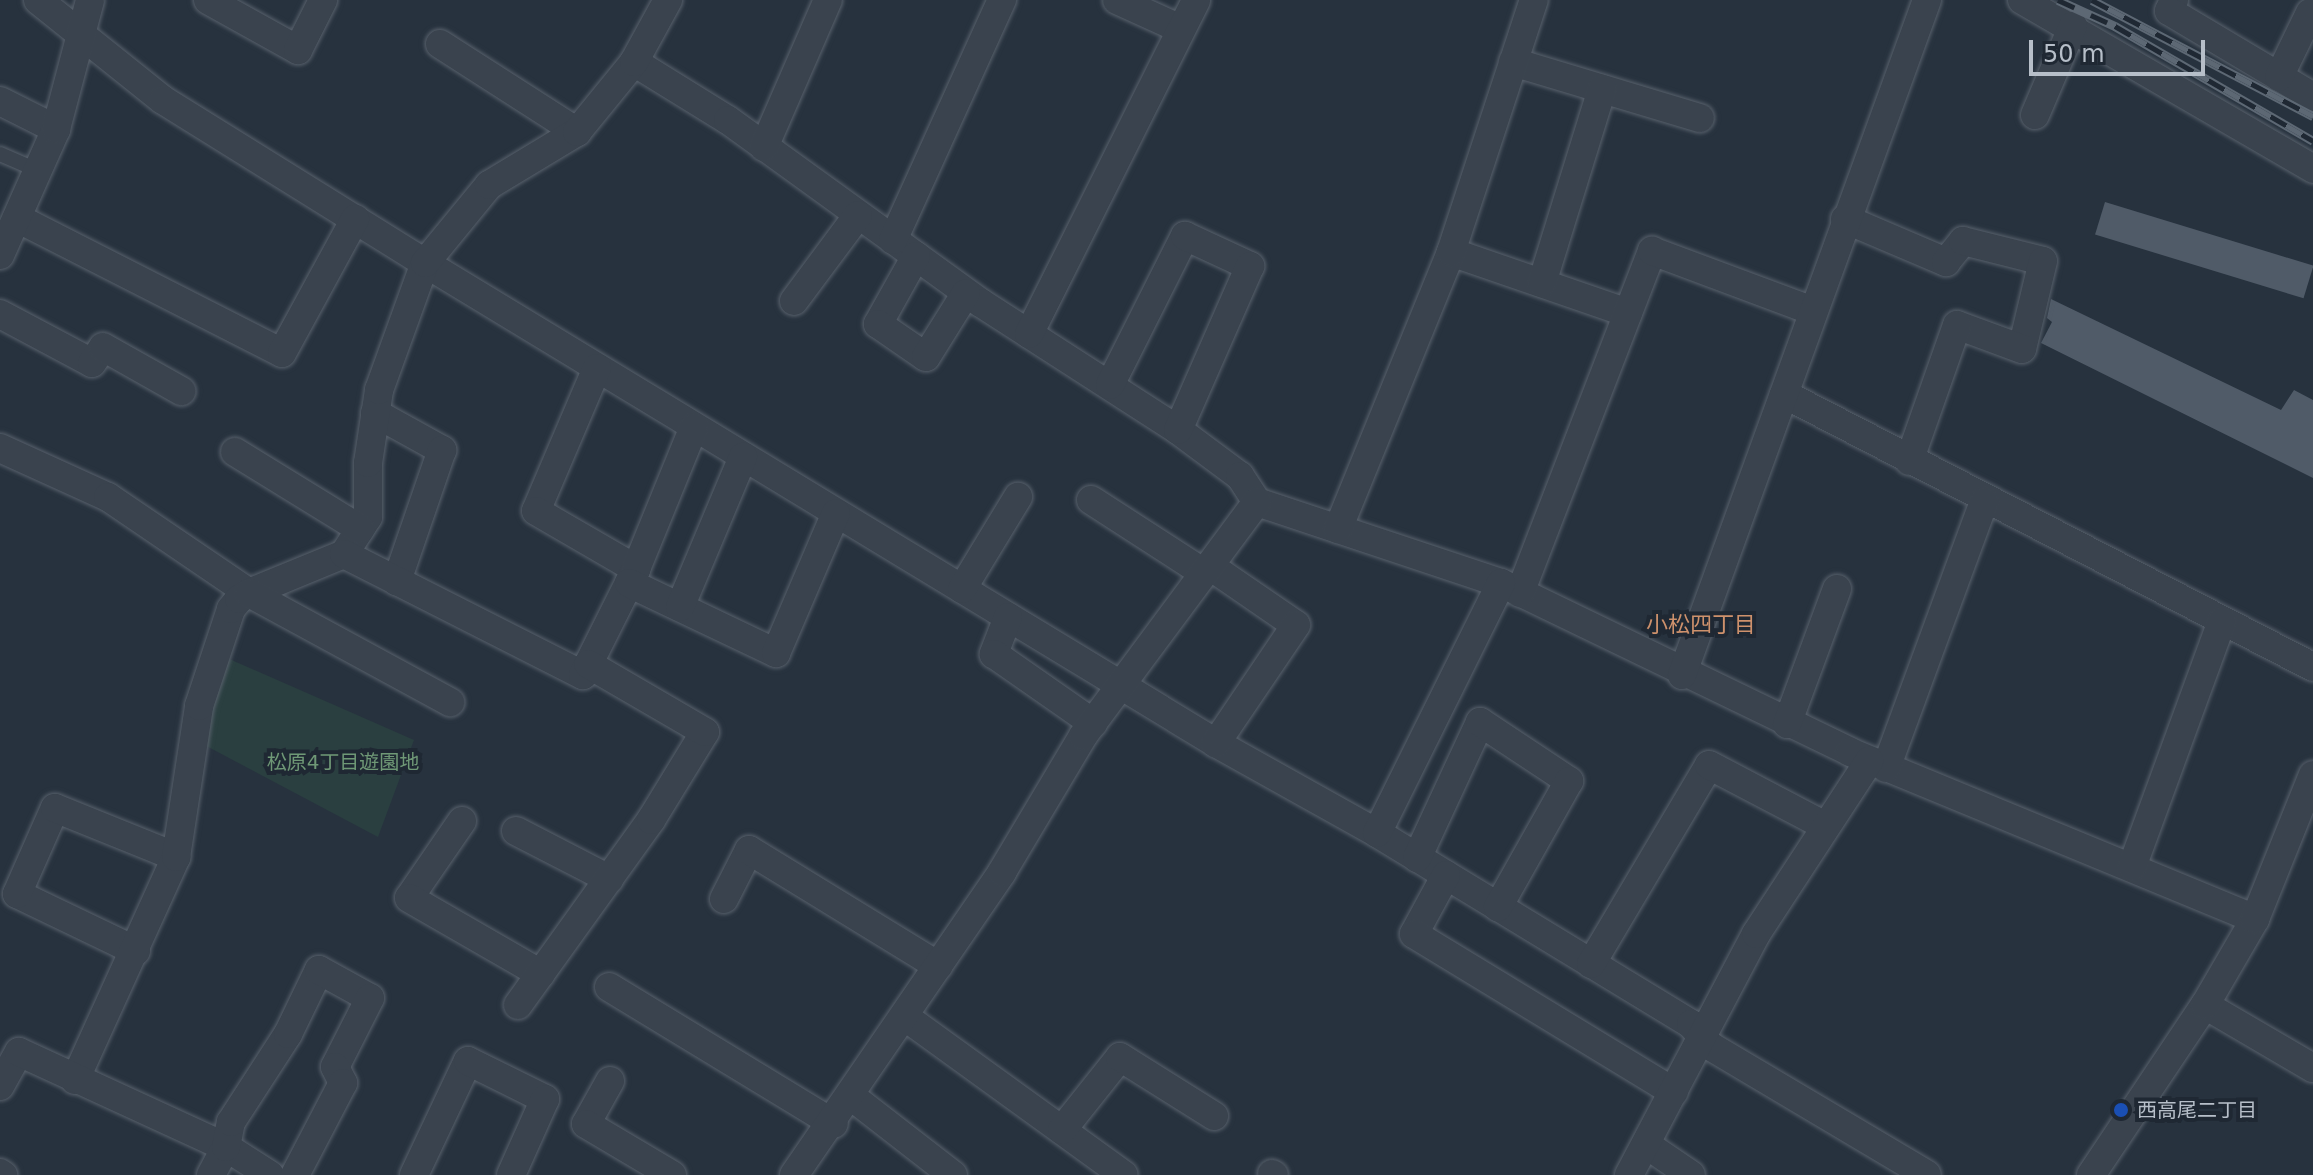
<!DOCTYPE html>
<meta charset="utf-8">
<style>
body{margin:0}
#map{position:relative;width:2313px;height:1175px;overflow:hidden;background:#27323e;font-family:"DejaVu Sans","Noto Sans JP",sans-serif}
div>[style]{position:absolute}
.green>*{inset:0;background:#2a3f40}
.building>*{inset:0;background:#505b68;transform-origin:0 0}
.roads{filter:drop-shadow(0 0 2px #58616c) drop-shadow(0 0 2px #58616c)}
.lane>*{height:14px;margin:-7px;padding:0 7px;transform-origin:7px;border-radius:7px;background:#3a434e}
.street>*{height:28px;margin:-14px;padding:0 14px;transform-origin:14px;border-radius:14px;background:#3a434e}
.rail>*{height:9px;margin-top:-4.5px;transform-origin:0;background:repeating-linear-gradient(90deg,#1f2833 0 18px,#5d6874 0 36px);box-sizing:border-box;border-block:2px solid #5d6874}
.dots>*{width:22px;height:22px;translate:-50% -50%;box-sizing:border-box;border:4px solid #1f2833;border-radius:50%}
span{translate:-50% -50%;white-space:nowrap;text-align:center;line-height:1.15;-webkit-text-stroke:8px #1f2833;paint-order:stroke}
.park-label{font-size:20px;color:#6f9876}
.poi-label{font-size:20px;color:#b7bfc9}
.left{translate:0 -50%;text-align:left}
.neighbourhood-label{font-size:22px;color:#ce916c}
.scale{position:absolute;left:2029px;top:40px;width:176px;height:36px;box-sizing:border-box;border:4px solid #b7bfc9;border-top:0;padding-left:10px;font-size:24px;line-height:28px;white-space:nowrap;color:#b7bfc9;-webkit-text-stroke:6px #1f2833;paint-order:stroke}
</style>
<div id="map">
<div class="green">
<div style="clip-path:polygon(218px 654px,414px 740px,378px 837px,197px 741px)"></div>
</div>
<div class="building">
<div style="left:2105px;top:202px;width:218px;height:34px;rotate:17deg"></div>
<div style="clip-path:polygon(2051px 299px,2281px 410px,2294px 390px,2313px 400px,2313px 478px,2041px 343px,2052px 322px,2047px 318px)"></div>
</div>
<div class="roads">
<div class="lane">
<div style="left:0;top:154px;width:40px;rotate:23.4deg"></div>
</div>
<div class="street">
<div style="left:38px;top:0;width:160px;rotate:38.7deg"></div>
<div style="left:163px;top:100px;width:309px;rotate:31.9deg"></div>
<div style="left:425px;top:263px;width:925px;rotate:31.25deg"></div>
<div style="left:1216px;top:743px;width:184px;rotate:29.2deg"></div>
<div style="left:1377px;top:833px;width:368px;rotate:31.3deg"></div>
<div style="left:1691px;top:1024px;width:29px;rotate:49deg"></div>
<div style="left:1710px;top:1046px;width:252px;rotate:30.7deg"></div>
<div style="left:208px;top:0;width:103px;rotate:29.1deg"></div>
<div style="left:298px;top:50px;width:56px;rotate:-63.4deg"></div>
<div style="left:1117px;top:0;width:70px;rotate:24.4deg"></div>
<div style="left:2022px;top:0;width:337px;rotate:30.1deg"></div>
<div style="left:2174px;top:0;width:12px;rotate:114deg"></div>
<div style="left:2169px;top:11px;width:168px;rotate:30.8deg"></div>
<div style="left:440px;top:44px;width:163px;rotate:32.7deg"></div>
<div style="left:634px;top:62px;width:110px;rotate:31.7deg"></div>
<div style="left:728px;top:120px;width:312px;rotate:35.9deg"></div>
<div style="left:981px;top:303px;width:234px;rotate:32.8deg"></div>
<div style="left:1178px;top:430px;width:77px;rotate:36.6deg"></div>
<div style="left:1240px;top:476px;width:31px;rotate:57deg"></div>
<div style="left:1513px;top:62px;width:195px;rotate:16.7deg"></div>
<div style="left:2279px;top:77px;width:71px;rotate:-64.2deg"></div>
<div style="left:0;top:101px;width:63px;rotate:26.6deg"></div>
<div style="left:2035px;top:115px;width:97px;rotate:-66.9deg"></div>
<div style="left:764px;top:147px;width:160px;rotate:-66.5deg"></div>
<div style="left:17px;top:218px;width:297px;rotate:27deg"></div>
<div style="left:282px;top:353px;width:153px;rotate:-61.4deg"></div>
<div style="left:1845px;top:219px;width:110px;rotate:23.1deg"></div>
<div style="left:1946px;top:262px;width:27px;rotate:-51deg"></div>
<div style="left:1963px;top:241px;width:82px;rotate:14deg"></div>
<div style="left:2043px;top:261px;width:90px;rotate:103.4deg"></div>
<div style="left:2022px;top:349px;width:69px;rotate:-159.7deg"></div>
<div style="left:1957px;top:325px;width:144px;rotate:109.4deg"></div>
<div style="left:893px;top:240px;width:264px;rotate:-65.6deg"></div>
<div style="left:1451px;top:252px;width:187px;rotate:19deg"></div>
<div style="left:0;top:255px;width:138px;rotate:-66deg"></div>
<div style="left:56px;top:129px;width:133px;rotate:-75.2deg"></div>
<div style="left:916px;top:256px;width:78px;rotate:119.2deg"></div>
<div style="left:878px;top:324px;width:58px;rotate:34.5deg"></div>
<div style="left:926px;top:357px;width:75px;rotate:-58deg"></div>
<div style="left:1542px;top:283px;width:203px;rotate:-72.8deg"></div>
<div style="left:794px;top:301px;width:107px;rotate:-53.3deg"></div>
<div style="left:0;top:314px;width:104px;rotate:28deg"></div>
<div style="left:92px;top:363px;width:19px;rotate:-55deg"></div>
<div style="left:103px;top:347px;width:90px;rotate:29.4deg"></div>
<div style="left:1029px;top:334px;width:373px;rotate:-63.4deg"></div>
<div style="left:597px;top:368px;width:155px;rotate:113.1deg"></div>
<div style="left:536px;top:511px;width:116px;rotate:30.1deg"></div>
<div style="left:1110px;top:385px;width:167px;rotate:-63.3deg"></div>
<div style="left:1185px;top:236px;width:72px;rotate:24.8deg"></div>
<div style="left:1250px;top:266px;width:179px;rotate:113.7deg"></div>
<div style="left:1784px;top:394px;width:595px;rotate:27.3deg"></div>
<div style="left:375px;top:413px;width:77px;rotate:28.9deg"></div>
<div style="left:442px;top:450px;width:139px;rotate:109deg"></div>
<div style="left:0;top:448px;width:119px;rotate:24.4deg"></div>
<div style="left:108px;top:497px;width:171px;rotate:34.2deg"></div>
<div style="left:249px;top:593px;width:103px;rotate:-22.3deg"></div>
<div style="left:344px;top:554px;width:44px;rotate:-57deg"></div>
<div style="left:368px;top:517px;width:54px;rotate:-90deg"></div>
<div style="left:368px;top:463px;width:74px;rotate:-81.4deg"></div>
<div style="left:379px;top:390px;width:135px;rotate:-70.1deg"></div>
<div style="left:425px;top:263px;width:101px;rotate:-50.6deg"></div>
<div style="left:489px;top:185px;width:103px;rotate:-31.1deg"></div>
<div style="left:577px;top:132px;width:90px;rotate:-50.8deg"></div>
<div style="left:634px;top:62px;width:71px;rotate:-61.3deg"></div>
<div style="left:235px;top:452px;width:147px;rotate:31.6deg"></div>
<div style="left:1091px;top:500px;width:135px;rotate:32.9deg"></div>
<div style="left:1257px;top:502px;width:257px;rotate:18.4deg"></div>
<div style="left:1501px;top:583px;width:388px;rotate:25.8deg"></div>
<div style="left:1850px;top:752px;width:438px;rotate:22.4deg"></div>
<div style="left:1338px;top:529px;width:299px;rotate:-67.8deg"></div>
<div style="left:1451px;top:252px;width:265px;rotate:-71.8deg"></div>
<div style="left:344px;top:554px;width:268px;rotate:26.9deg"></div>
<div style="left:583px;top:675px;width:119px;rotate:-63.4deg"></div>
<div style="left:636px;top:569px;width:153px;rotate:-67.8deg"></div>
<div style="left:1210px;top:566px;width:104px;rotate:34.5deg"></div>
<div style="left:1296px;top:625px;width:143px;rotate:124.1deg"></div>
<div style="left:629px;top:583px;width:163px;rotate:25.5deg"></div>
<div style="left:776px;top:653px;width:152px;rotate:-66.8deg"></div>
<div style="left:962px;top:589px;width:108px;rotate:-58.7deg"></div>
<div style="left:1520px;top:593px;width:367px;rotate:-68.9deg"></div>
<div style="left:1652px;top:251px;width:170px;rotate:20.4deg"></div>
<div style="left:680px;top:607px;width:163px;rotate:-67.2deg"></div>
<div style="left:1008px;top:617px;width:40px;rotate:111deg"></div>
<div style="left:994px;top:654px;width:121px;rotate:34.9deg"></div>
<div style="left:1682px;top:675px;width:718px;rotate:-70.05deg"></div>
<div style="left:1787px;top:724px;width:144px;rotate:-69.7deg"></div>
<div style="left:1886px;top:768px;width:284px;rotate:-69.8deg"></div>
<div style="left:462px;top:821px;width:93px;rotate:124.5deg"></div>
<div style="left:409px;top:898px;width:152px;rotate:29.9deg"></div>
<div style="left:516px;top:831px;width:105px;rotate:27.3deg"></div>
<div style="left:1377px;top:833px;width:279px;rotate:-63.6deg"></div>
<div style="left:1417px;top:858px;width:150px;rotate:-65.1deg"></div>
<div style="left:1480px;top:722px;width:107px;rotate:33.5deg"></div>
<div style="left:1569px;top:781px;width:145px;rotate:119.4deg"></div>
<div style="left:2132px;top:867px;width:262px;rotate:-69.9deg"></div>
<div style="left:1446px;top:875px;width:67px;rotate:118.5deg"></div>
<div style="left:1414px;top:934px;width:304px;rotate:31.3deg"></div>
<div style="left:724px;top:899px;width:55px;rotate:-63deg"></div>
<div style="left:749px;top:850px;width:222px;rotate:31.5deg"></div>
<div style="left:136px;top:951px;width:132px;rotate:-154.4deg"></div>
<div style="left:17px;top:894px;width:94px;rotate:-66.2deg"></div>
<div style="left:55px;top:808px;width:131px;rotate:22deg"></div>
<div style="left:1591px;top:964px;width:231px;rotate:-59.3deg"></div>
<div style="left:1709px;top:765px;width:131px;rotate:27.7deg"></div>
<div style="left:609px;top:987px;width:263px;rotate:31.3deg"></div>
<div style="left:518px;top:1005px;width:228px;rotate:-54.3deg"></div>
<div style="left:651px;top:820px;width:103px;rotate:-58.5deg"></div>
<div style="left:705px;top:732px;width:135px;rotate:-149.8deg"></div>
<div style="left:2205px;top:1005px;width:125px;rotate:30.3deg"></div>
<div style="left:904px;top:1016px;width:271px;rotate:35.9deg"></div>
<div style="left:75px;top:1080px;width:245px;rotate:-65.6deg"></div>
<div style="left:176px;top:857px;width:153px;rotate:-81.3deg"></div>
<div style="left:199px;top:706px;width:102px;rotate:-71.7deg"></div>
<div style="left:231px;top:609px;width:13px;rotate:-51deg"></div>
<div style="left:239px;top:599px;width:12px;rotate:-31deg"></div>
<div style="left:249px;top:593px;width:229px;rotate:28.5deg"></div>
<div style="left:610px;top:1081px;width:49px;rotate:119.2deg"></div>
<div style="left:586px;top:1124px;width:100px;rotate:30.7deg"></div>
<div style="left:0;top:1086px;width:39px;rotate:-61deg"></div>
<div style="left:19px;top:1052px;width:228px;rotate:24.7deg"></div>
<div style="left:226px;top:1147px;width:52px;rotate:32.5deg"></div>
<div style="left:851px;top:1096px;width:129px;rotate:37.8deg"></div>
<div style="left:1062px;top:1130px;width:93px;rotate:-51.5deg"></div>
<div style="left:1120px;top:1057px;width:111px;rotate:32.1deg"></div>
<div style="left:1647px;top:1145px;width:53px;rotate:34.3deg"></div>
<div style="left:0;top:1173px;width:4px;rotate:34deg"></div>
<div style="left:1272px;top:1174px;width:2px;rotate:27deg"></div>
<div style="left:211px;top:1175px;width:32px;rotate:-62deg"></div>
<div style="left:226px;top:1147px;width:25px;rotate:-79deg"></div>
<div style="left:231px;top:1122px;width:105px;rotate:-57.1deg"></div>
<div style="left:288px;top:1034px;width:71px;rotate:-64.2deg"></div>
<div style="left:319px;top:970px;width:58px;rotate:28.8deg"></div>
<div style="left:370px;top:998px;width:77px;rotate:116.9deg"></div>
<div style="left:335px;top:1067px;width:18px;rotate:63deg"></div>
<div style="left:343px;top:1083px;width:104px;rotate:117.6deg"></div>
<div style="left:414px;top:1175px;width:126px;rotate:-64.7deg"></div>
<div style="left:468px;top:1061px;width:86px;rotate:26.3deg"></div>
<div style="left:545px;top:1099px;width:83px;rotate:114.1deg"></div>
<div style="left:794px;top:1175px;width:368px;rotate:-55.5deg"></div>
<div style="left:1002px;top:872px;width:158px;rotate:-59.2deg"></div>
<div style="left:1083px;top:736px;width:292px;rotate:-53.4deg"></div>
<div style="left:1629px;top:1175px;width:272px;rotate:-62.2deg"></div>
<div style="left:1756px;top:934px;width:207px;rotate:-56.8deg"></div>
<div style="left:2091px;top:1175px;width:205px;rotate:-56.2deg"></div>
<div style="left:2205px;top:1005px;width:99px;rotate:-59.8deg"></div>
<div style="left:2255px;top:919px;width:155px;rotate:-68.1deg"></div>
</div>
</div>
<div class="rail">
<div style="left:2058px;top:0;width:63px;rotate:24.5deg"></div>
<div style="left:2115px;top:26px;width:229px;rotate:30.1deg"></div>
<div style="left:2092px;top:0;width:250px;rotate:27.7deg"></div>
</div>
<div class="dots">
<div style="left:2121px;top:1110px;background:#1a4fb4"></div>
</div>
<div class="park-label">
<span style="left:343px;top:762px">松原4丁目遊園地</span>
</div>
<div class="poi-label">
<span class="left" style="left:2137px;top:1110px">西高尾二丁目</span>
</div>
<div class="neighbourhood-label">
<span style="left:1701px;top:625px">小松四丁目</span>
</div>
<div class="scale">50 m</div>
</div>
